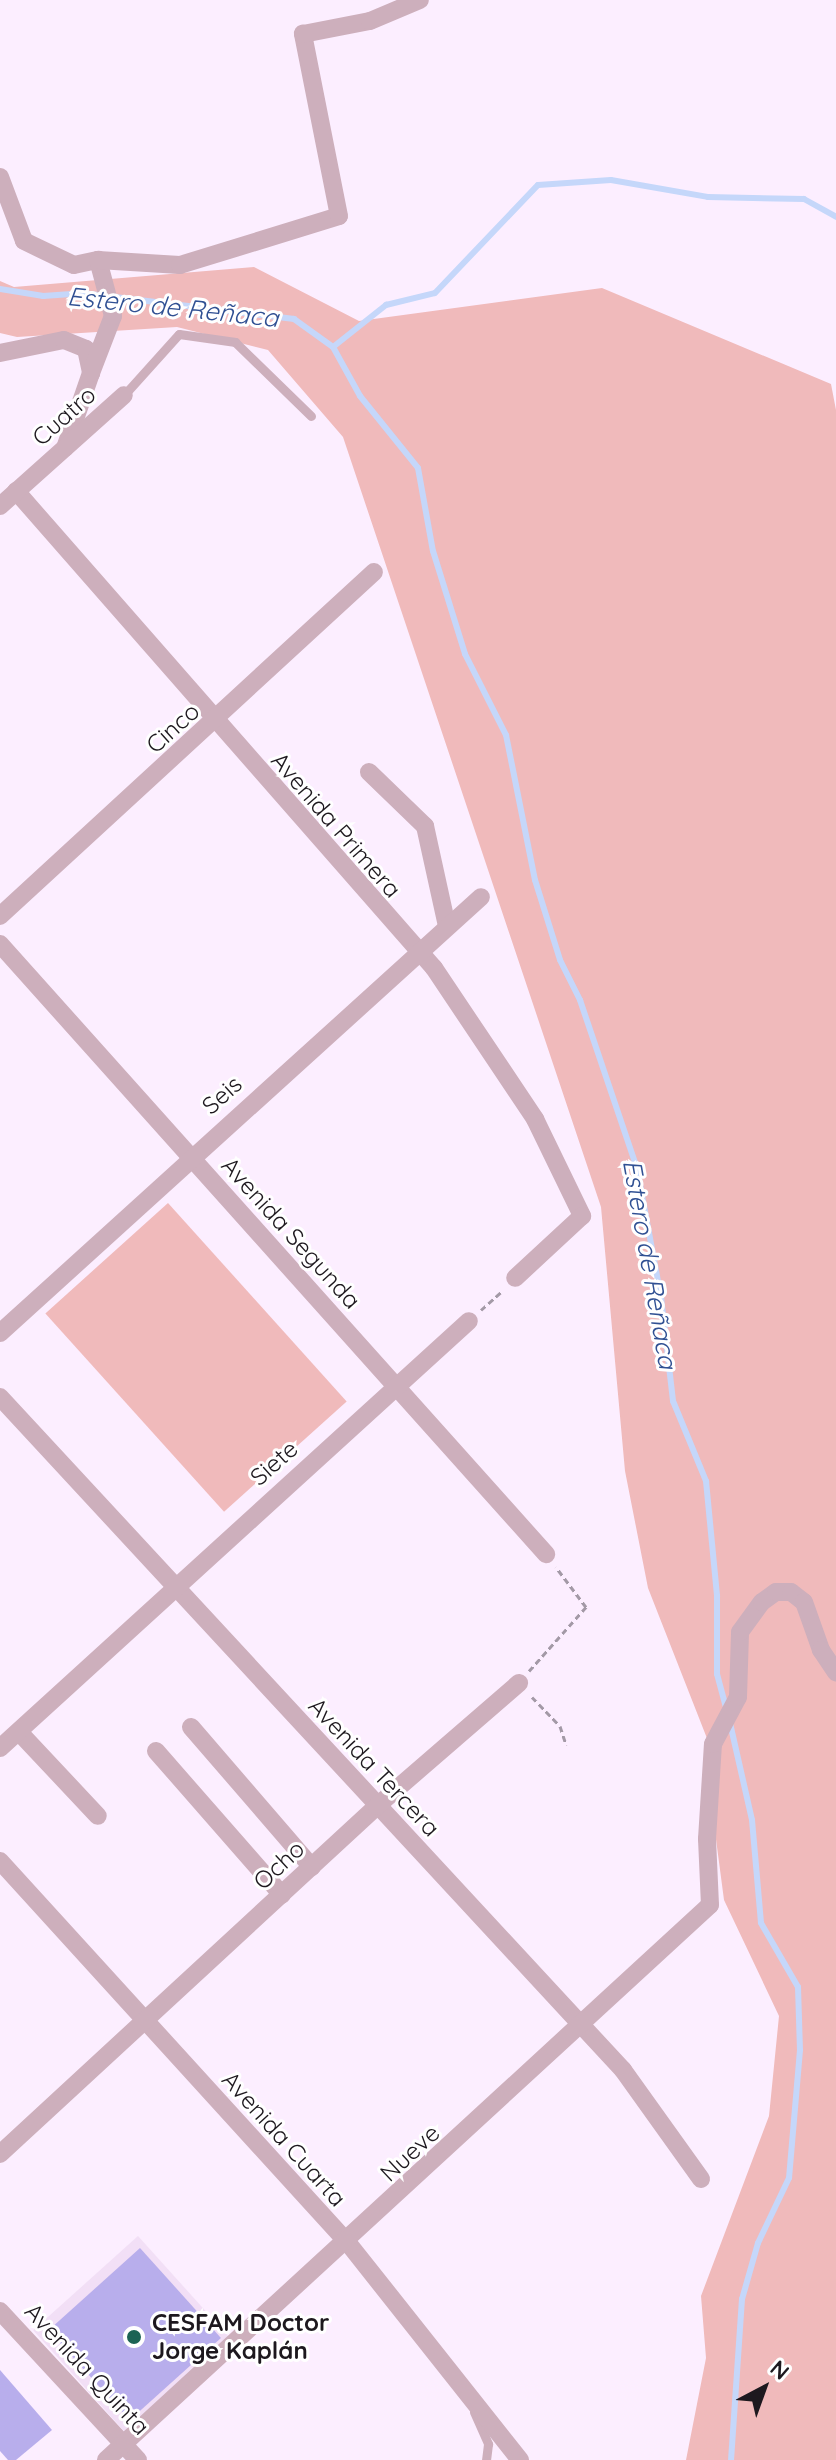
<!DOCTYPE html>
<meta charset="utf-8">
<style>
body{margin:0}
#map{position:relative;width:836px;height:2460px;overflow:hidden;background:#fceeff;font-family:Quicksand,sans-serif}
div>[style]{position:absolute}
.built>*{inset:0;background:#f2dff6;transform-origin:0 0}
.green>*{inset:0;background:#f0babb;transform-origin:0 0}
.stream>*{height:6px;margin:-3px;padding:0 3px;transform-origin:3px;border-radius:3px;background:#c5d7fa}
.building>*{inset:0;background:#b8aeec;transform-origin:0 0}
.path>*{height:3px;margin-top:-1.5px;transform-origin:0;background:repeating-linear-gradient(90deg,#a399a6 0 6px,transparent 0 10px)}
.lane>*{height:9px;margin:-4.5px;padding:0 4.5px;transform-origin:4.5px;border-radius:4.5px;background:#cdafbc}
.street>*{height:18px;margin:-9px;padding:0 9px;transform-origin:9px;border-radius:9px;background:#cdafbc}
.dots>*{width:22px;height:22px;translate:-50% -50%;box-sizing:border-box;border:4px solid #fff;border-radius:50%}
span{translate:-50% -50%;white-space:nowrap;text-align:center;line-height:1.15;-webkit-text-stroke:6px #fff;paint-order:stroke}
.street-label{font-size:24px;color:#1d181e}
.poi-label{font-size:24px;color:#1d181e;font-weight:700}
.left{translate:0 -50%;text-align:left}
.water-label{font-size:26px;color:#305093;font-style:italic}
.north{position:absolute;left:724px;top:2348px;width:80px;height:80px;-webkit-text-stroke:6px #fff;paint-order:stroke;rotate:41deg;font-size:22px;font-weight:700;line-height:32px;text-align:center;color:#1d181e}
.north::after{content:'';display:block;margin:auto;width:28px;height:36px;background:#1d181e;clip-path:polygon(50% 0,100% 100%,50% 72%,0 100%)}
</style>
<div id="map">
<div class="built">
<div style="left:138px;top:2236px;width:144px;height:141px;rotate:48deg"></div>
</div>
<div class="green">
<div style="clip-path:polygon(254px 267px,359px 321px,602px 288px,831px 384px,836px 410px,836px 2460px,686px 2460px,706px 2358px,701px 2296px,769px 2116px,779px 2016px,724px 1900px,712px 1809px,710px 1746px,648px 1588px,625px 1471px,601px 1207px,343px 437px,268px 350px,177px 327px,17px 337px,0 333px,0 281px,14px 287px)"></div>
<div style="left:168px;top:1203px;width:267px;height:165px;rotate:48deg"></div>
</div>
<div class="stream">
<div style="left:0;top:289px;width:44px;rotate:9.2deg"></div>
<div style="left:43px;top:296px;width:39px;rotate:-4deg"></div>
<div style="left:82px;top:293px;width:214px;rotate:7deg"></div>
<div style="left:294px;top:319px;width:48px;rotate:35.7deg"></div>
<div style="left:333px;top:347px;width:56px;rotate:61.1deg"></div>
<div style="left:360px;top:396px;width:92px;rotate:51.1deg"></div>
<div style="left:418px;top:468px;width:84px;rotate:79.8deg"></div>
<div style="left:433px;top:551px;width:108px;rotate:72.7deg"></div>
<div style="left:465px;top:654px;width:91px;rotate:63.2deg"></div>
<div style="left:506px;top:735px;width:148px;rotate:78.7deg"></div>
<div style="left:535px;top:880px;width:84px;rotate:72.6deg"></div>
<div style="left:560px;top:960px;width:45px;rotate:63.4deg"></div>
<div style="left:580px;top:1000px;width:177px;rotate:71.3deg"></div>
<div style="left:637px;top:1168px;width:131px;rotate:79.5deg"></div>
<div style="left:661px;top:1297px;width:105px;rotate:83.4deg"></div>
<div style="left:673px;top:1401px;width:87px;rotate:67.6deg"></div>
<div style="left:706px;top:1481px;width:116px;rotate:84.5deg"></div>
<div style="left:717px;top:1596px;width:78px;rotate:90deg"></div>
<div style="left:717px;top:1674px;width:35px;rotate:75deg"></div>
<div style="left:333px;top:347px;width:68px;rotate:-38.4deg"></div>
<div style="left:386px;top:305px;width:50px;rotate:-13.8deg"></div>
<div style="left:435px;top:293px;width:149px;rotate:-46.4deg"></div>
<div style="left:538px;top:185px;width:73px;rotate:-3.9deg"></div>
<div style="left:611px;top:180px;width:98px;rotate:9.9deg"></div>
<div style="left:708px;top:197px;width:96px;rotate:1.2deg"></div>
<div style="left:804px;top:199px;width:37px;rotate:29deg"></div>
<div style="left:730px;top:1723px;width:99px;rotate:77.2deg"></div>
<div style="left:752px;top:1820px;width:103px;rotate:85deg"></div>
<div style="left:761px;top:1923px;width:74px;rotate:60deg"></div>
<div style="left:798px;top:1987px;width:63px;rotate:88.2deg"></div>
<div style="left:800px;top:2050px;width:128px;rotate:94.9deg"></div>
<div style="left:789px;top:2178px;width:72px;rotate:115.5deg"></div>
<div style="left:758px;top:2243px;width:58px;rotate:105.9deg"></div>
<div style="left:742px;top:2299px;width:161px;rotate:93.9deg"></div>
</div>
<div class="building">
<div style="left:140px;top:2248px;width:121px;height:123px;rotate:48deg"></div>
<div style="clip-path:polygon(0 2370px,52px 2430px,16px 2460px,8px 2460px,0 2451px)"></div>
</div>
<div class="path">
<div style="left:481px;top:1310px;width:28px;rotate:-42deg"></div>
<div style="left:529px;top:1671px;width:86px;rotate:-48.3deg"></div>
<div style="left:586px;top:1607px;width:50px;rotate:-126.9deg"></div>
<div style="left:532px;top:1697px;width:40px;rotate:46deg"></div>
<div style="left:560px;top:1726px;width:20px;rotate:72deg"></div>
</div>
<div class="lane">
<div style="left:124px;top:395px;width:82px;rotate:-48deg"></div>
<div style="left:179px;top:334px;width:57px;rotate:8.1deg"></div>
<div style="left:235px;top:342px;width:106px;rotate:44.2deg"></div>
<div style="left:474px;top:2412px;width:35px;rotate:66deg"></div>
<div style="left:488px;top:2444px;width:16px;rotate:97deg"></div>
</div>
<div class="street">
<div style="left:0;top:177px;width:68px;rotate:69.4deg"></div>
<div style="left:24px;top:241px;width:55px;rotate:25.6deg"></div>
<div style="left:74px;top:265px;width:25px;rotate:-12deg"></div>
<div style="left:0;top:353px;width:65px;rotate:-11.5deg"></div>
<div style="left:64px;top:340px;width:24px;rotate:22deg"></div>
<div style="left:86px;top:349px;width:25px;rotate:78deg"></div>
<div style="left:91px;top:373px;width:79px;rotate:109.1deg"></div>
<div style="left:91px;top:373px;width:61px;rotate:-68.9deg"></div>
<div style="left:113px;top:316px;width:58px;rotate:-105deg"></div>
<div style="left:98px;top:260px;width:82px;rotate:3.5deg"></div>
<div style="left:180px;top:265px;width:166px;rotate:-17.1deg"></div>
<div style="left:339px;top:216px;width:186px;rotate:-101.2deg"></div>
<div style="left:303px;top:34px;width:68px;rotate:-11deg"></div>
<div style="left:370px;top:21px;width:54px;rotate:-22.8deg"></div>
<div style="left:16px;top:491px;width:634px;rotate:48.77deg"></div>
<div style="left:434px;top:968px;width:182px;rotate:56.2deg"></div>
<div style="left:535px;top:1119px;width:108px;rotate:64.1deg"></div>
<div style="left:582px;top:1216px;width:91px;rotate:137.2deg"></div>
<div style="left:0;top:506px;width:166px;rotate:-41.8deg"></div>
<div style="left:369px;top:772px;width:78px;rotate:44deg"></div>
<div style="left:425px;top:826px;width:102px;rotate:77.6deg"></div>
<div style="left:0;top:916px;width:508px;rotate:-42.61deg"></div>
<div style="left:0;top:944px;width:819px;rotate:48.17deg"></div>
<div style="left:0;top:1333px;width:649px;rotate:-42.19deg"></div>
<div style="left:0;top:1397px;width:917px;rotate:47.21deg"></div>
<div style="left:623px;top:2070px;width:134px;rotate:54.4deg"></div>
<div style="left:191px;top:1727px;width:185px;rotate:49.2deg"></div>
<div style="left:19px;top:1732px;width:115px;rotate:46.8deg"></div>
<div style="left:0;top:1748px;width:634px;rotate:-42.32deg"></div>
<div style="left:156px;top:1751px;width:191px;rotate:48.8deg"></div>
<div style="left:0;top:1861px;width:517px;rotate:47.67deg"></div>
<div style="left:348px;top:2243px;width:277px;rotate:51.6deg"></div>
<div style="left:0;top:2154px;width:513px;rotate:-42.71deg"></div>
<div style="left:377px;top:1806px;width:188px;rotate:-40.9deg"></div>
<div style="left:0;top:2311px;width:203px;rotate:47.2deg"></div>
<div style="left:106px;top:2460px;width:820px;rotate:-42.58deg"></div>
<div style="left:710px;top:1905px;width:66px;rotate:-92.6deg"></div>
<div style="left:707px;top:1839px;width:95px;rotate:-86.4deg"></div>
<div style="left:713px;top:1744px;width:53px;rotate:-62deg"></div>
<div style="left:738px;top:1697px;width:65px;rotate:-88.2deg"></div>
<div style="left:740px;top:1632px;width:37px;rotate:-54deg"></div>
<div style="left:762px;top:1602px;width:17px;rotate:-36deg"></div>
<div style="left:776px;top:1592px;width:15px"></div>
<div style="left:791px;top:1592px;width:16px;rotate:38deg"></div>
<div style="left:804px;top:1602px;width:51px;rotate:70.5deg"></div>
<div style="left:821px;top:1650px;width:27px;rotate:56deg"></div>
</div>
<div class="dots">
<div style="left:134px;top:2337px;background:#1c6355"></div>
</div>
<div class="street-label">
<span style="left:64px;top:416px;rotate:-42deg">Cuatro</span>
<span style="left:173px;top:728px;rotate:-42deg">Cinco</span>
<span style="left:336px;top:825px;rotate:49deg">Avenida Primera</span>
<span style="left:222px;top:1095px;rotate:-42deg">Seis</span>
<span style="left:291px;top:1233px;rotate:48deg">Avenida Segunda</span>
<span style="left:274px;top:1463px;rotate:-42deg">Siete</span>
<span style="left:374px;top:1767px;rotate:47deg">Avenida Tercera</span>
<span style="left:279px;top:1865px;rotate:-43deg">Ocho</span>
<span style="left:284px;top:2139px;rotate:48deg">Avenida Cuarta</span>
<span style="left:410px;top:2153px;rotate:-43deg">Nueve</span>
<span style="left:87px;top:2369px;rotate:47deg">Avenida Quinta</span>
</div>
<div class="poi-label">
<span class="left" style="left:152px;top:2337px">CESFAM Doctor<br>Jorge Kaplán</span>
</div>
<div class="water-label">
<span style="left:173px;top:307px;rotate:6deg">Estero de Reñaca</span>
<span style="left:650px;top:1264px;rotate:80deg">Estero de Reñaca</span>
</div>
<div class="north">N</div>
</div>
